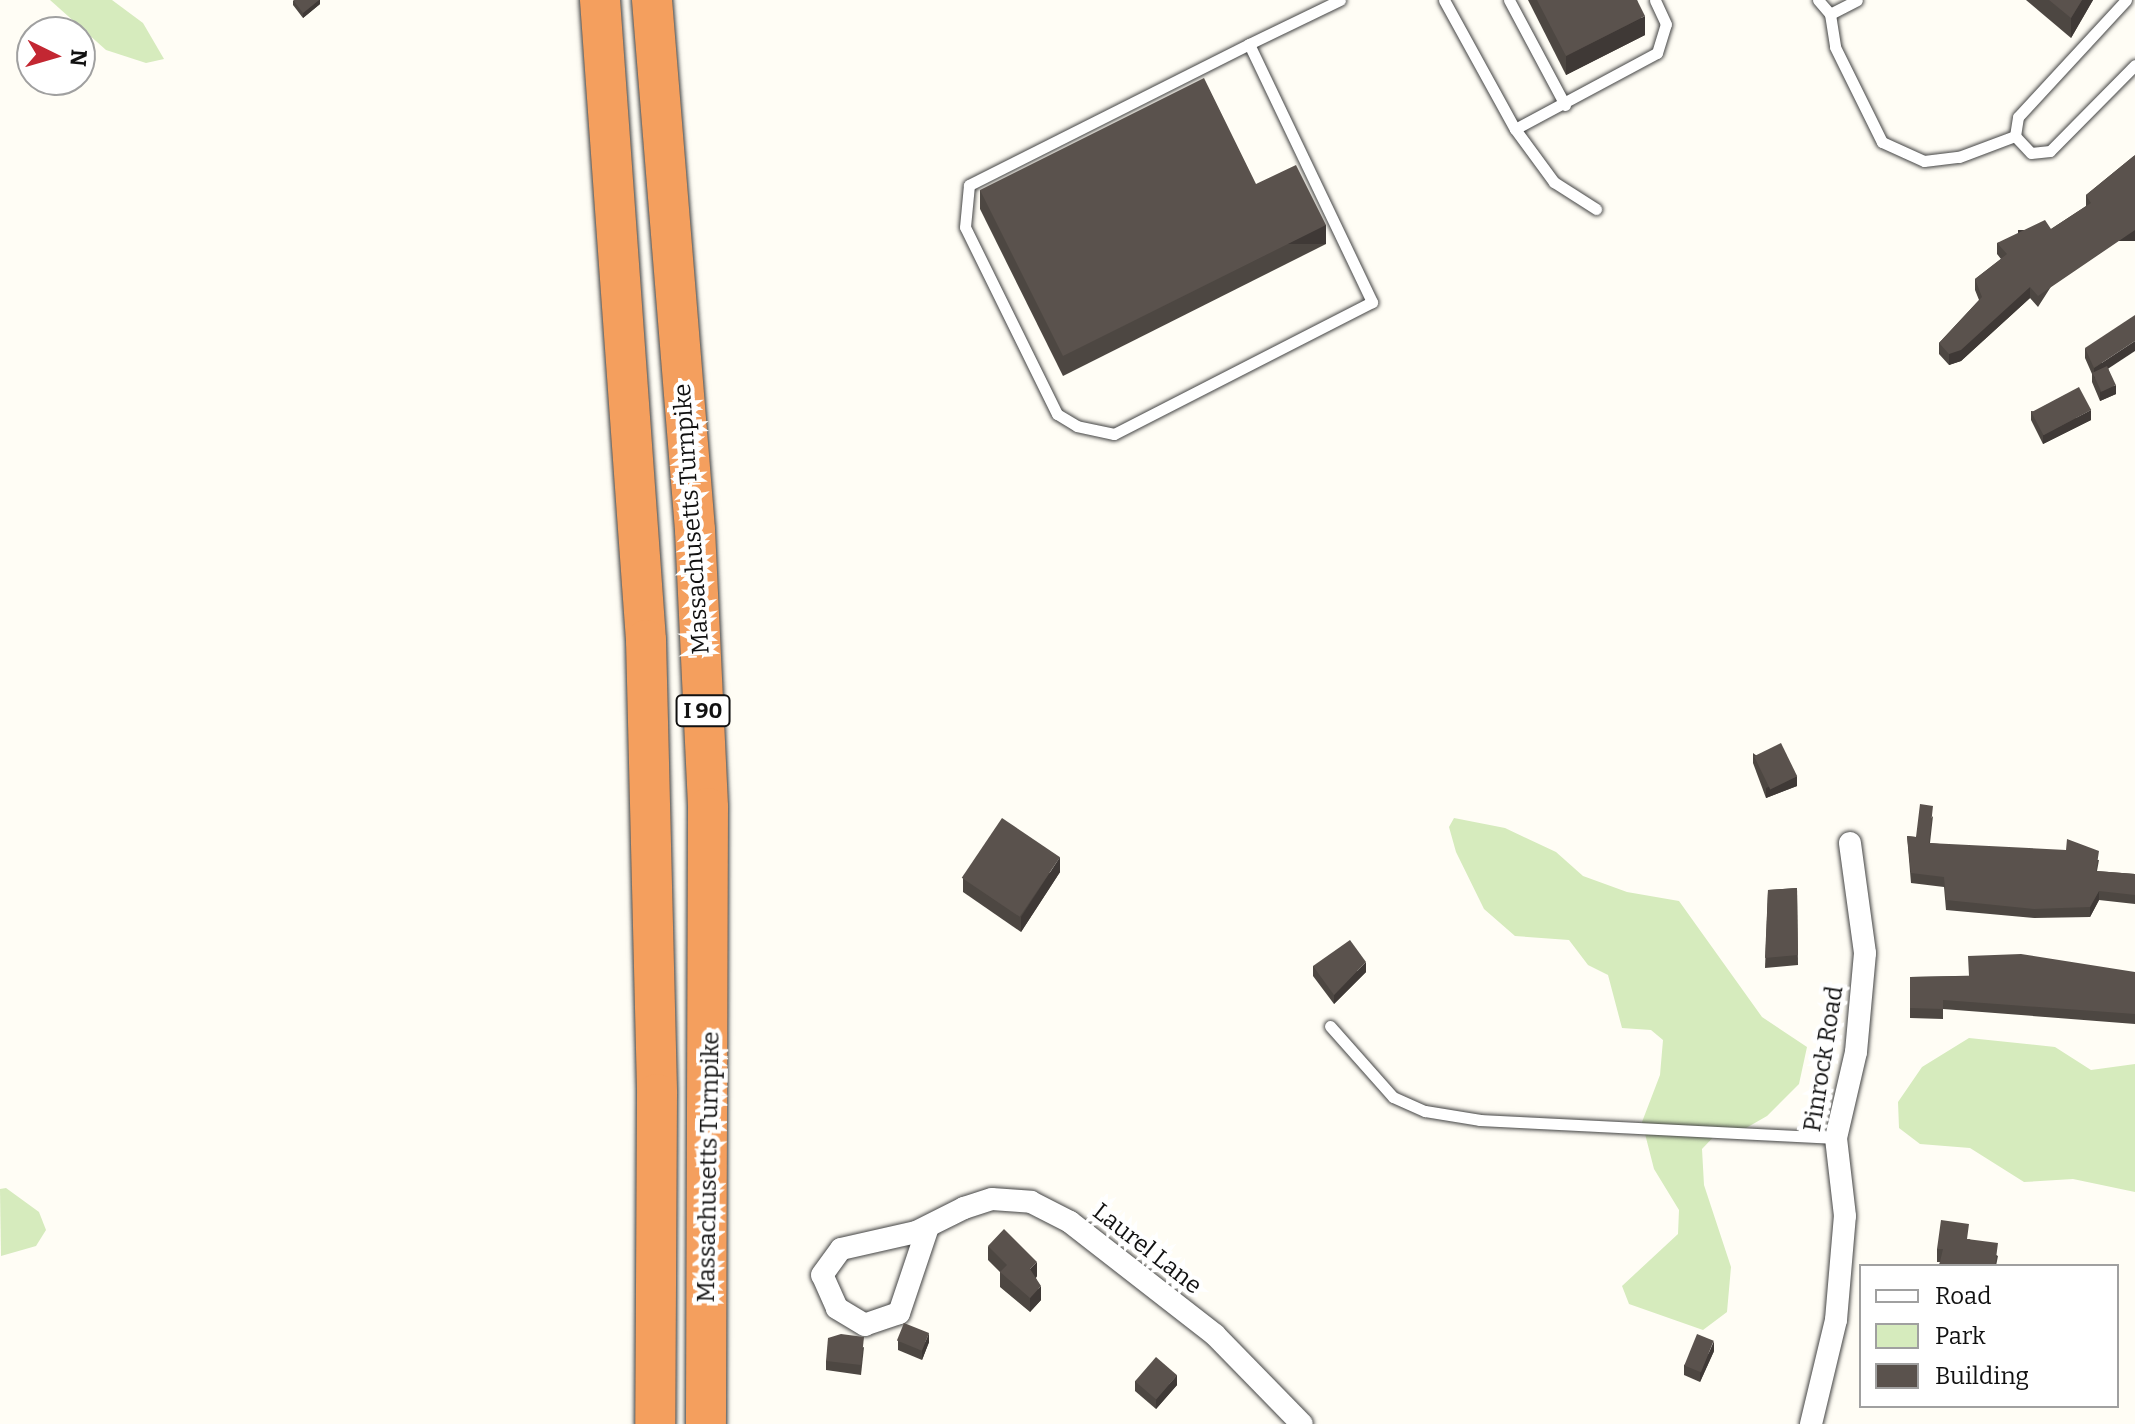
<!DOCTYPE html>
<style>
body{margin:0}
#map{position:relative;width:2135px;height:1424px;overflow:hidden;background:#fffdf5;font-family:Bitter,serif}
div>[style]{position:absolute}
.green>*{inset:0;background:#d6ebbd}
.roads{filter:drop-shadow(0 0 2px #444) drop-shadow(0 0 2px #444)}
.service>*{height:11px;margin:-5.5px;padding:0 5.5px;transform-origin:5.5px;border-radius:5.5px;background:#fff}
.minor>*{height:22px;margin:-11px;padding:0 11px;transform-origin:11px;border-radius:11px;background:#fff}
.motorway>*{height:40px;margin:-20px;padding:0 20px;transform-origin:20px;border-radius:20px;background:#f49f5e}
.wall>*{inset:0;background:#4d4742}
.shaded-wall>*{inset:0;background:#3f3936;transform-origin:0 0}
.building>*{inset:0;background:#5a524d;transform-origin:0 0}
span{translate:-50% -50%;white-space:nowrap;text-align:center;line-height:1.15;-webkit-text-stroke:8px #fff;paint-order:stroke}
.shield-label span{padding:2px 6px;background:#fff;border:2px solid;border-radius:6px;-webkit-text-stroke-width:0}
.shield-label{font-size:22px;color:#111;font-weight:700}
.street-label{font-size:24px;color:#111}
.legend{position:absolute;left:1859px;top:1264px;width:260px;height:144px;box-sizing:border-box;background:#fff;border:2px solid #a0a0a0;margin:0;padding:10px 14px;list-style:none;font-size:24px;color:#111}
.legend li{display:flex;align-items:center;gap:16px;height:40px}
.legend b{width:40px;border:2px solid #a0a0a0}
.north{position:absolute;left:16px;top:16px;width:80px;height:80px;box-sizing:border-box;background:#fff;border:2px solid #a0a0a0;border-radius:50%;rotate:95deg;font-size:22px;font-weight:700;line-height:32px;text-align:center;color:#111}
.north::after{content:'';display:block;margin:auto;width:28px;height:36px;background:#c32732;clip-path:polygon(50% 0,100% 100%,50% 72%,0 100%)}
</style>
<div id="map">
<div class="green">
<div style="clip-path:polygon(50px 0,112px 0,143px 23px,164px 59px,146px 63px,106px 50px)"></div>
<div style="clip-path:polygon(1454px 818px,1505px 828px,1556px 852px,1583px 876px,1627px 892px,1679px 901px,1762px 1017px,1807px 1047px,1799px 1084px,1767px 1116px,1746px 1128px,1721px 1129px,1702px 1149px,1704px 1185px,1731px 1267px,1727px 1312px,1703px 1330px,1629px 1304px,1622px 1286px,1678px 1234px,1679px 1210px,1654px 1169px,1642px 1122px,1660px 1075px,1663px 1040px,1651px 1030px,1622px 1028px,1608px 975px,1588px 965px,1569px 940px,1515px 936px,1484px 909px,1456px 852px,1449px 827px)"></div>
<div style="clip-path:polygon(1969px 1038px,2055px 1047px,2091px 1070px,2135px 1064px,2135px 1192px,2073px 1179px,2024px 1182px,1970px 1148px,1920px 1144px,1899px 1128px,1898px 1102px,1922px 1067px)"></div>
<div style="clip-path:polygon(6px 1188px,39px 1212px,46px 1230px,36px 1246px,1px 1256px,0 1189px)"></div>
</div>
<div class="roads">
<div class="service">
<div style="left:1444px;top:0;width:147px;rotate:61.2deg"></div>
<div style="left:1515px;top:129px;width:66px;rotate:53.7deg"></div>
<div style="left:1554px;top:182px;width:50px;rotate:32.7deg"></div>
<div style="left:1509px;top:0;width:119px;rotate:61.9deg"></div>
<div style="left:1818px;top:0;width:18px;rotate:49deg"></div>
<div style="left:1830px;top:14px;width:30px;rotate:-27deg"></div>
<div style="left:2126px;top:0;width:159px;rotate:132.7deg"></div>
<div style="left:2018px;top:117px;width:19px;rotate:99deg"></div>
<div style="left:2015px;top:136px;width:23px;rotate:47deg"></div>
<div style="left:2031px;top:153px;width:19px;rotate:-6deg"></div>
<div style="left:2050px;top:151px;width:121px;rotate:-45.3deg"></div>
<div style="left:1830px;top:14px;width:33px;rotate:81deg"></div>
<div style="left:1835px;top:47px;width:106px;rotate:63.7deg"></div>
<div style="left:1882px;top:142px;width:46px;rotate:24.3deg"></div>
<div style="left:1924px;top:161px;width:35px;rotate:-7deg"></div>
<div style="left:1959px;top:157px;width:60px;rotate:-20.6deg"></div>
<div style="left:1249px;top:44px;width:286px;rotate:64.5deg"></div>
<div style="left:1372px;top:302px;width:290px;rotate:152.9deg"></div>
<div style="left:1114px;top:434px;width:38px;rotate:-168deg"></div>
<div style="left:1077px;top:426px;width:23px;rotate:-149deg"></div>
<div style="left:1057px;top:414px;width:208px;rotate:-116.2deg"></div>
<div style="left:965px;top:227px;width:42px;rotate:-84.6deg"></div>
<div style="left:969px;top:185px;width:313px;rotate:-26.7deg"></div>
<div style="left:1249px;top:44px;width:101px;rotate:-25.8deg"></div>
<div style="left:1515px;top:129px;width:161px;rotate:-28.2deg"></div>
<div style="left:1657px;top:53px;width:30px;rotate:-73deg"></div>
<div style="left:1666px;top:24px;width:26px;rotate:-115deg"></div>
<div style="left:1330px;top:1026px;width:95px;rotate:48.4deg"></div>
<div style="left:1393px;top:1097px;width:35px;rotate:24deg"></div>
<div style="left:1425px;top:1111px;width:56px;rotate:9.3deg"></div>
<div style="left:1480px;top:1120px;width:356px;rotate:2.9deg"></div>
</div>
<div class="minor">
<div style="left:928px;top:1227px;width:91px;rotate:108.6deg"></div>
<div style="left:899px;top:1313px;width:36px;rotate:161deg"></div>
<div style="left:865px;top:1325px;width:33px;rotate:-149deg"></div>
<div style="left:837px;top:1308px;width:36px;rotate:-114deg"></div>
<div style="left:822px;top:1275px;width:32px;rotate:-54deg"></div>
<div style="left:841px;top:1249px;width:77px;rotate:-12.8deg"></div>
<div style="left:916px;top:1232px;width:54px;rotate:-26.6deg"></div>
<div style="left:964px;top:1208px;width:29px;rotate:-18deg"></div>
<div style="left:992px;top:1199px;width:39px;rotate:4deg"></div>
<div style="left:1031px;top:1202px;width:44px;rotate:27.1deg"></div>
<div style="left:1070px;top:1222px;width:184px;rotate:37.9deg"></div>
<div style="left:1215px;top:1335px;width:124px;rotate:45.7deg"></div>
<div style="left:1811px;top:1424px;width:107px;rotate:-76.5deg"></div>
<div style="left:1836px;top:1320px;width:104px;rotate:-85.1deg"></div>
<div style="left:1845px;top:1216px;width:79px;rotate:-96.6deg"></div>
<div style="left:1836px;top:1138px;width:88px;rotate:-76.9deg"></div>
<div style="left:1856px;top:1052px;width:99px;rotate:-84.8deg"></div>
<div style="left:1865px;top:953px;width:111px;rotate:-97.8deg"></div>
</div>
<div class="motorway">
<div style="left:600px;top:0;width:642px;rotate:85.89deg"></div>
<div style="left:646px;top:640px;width:454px;rotate:88.6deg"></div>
<div style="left:657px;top:1094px;width:330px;rotate:90.3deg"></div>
<div style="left:652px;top:0;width:532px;rotate:85.36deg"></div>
<div style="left:695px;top:530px;width:278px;rotate:87.3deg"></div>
<div style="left:708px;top:808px;width:616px;rotate:90.19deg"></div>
</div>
</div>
<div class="wall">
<div style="clip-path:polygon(320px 0,320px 4px,303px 18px,293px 5px,293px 1px)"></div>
<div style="clip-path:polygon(1528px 0,1637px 0,1645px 35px,1566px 75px)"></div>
<div style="clip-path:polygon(2026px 0,2093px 0,2071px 38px)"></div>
<div style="clip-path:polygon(2135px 155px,2038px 307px,2030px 298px,1961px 361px,1949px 365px,1939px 354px,1939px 343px,1979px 300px,1975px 290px,1975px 279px,2001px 259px,1997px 254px,1997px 243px,2051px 229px,2086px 206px,2086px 195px)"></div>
<div style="clip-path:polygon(980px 190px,1326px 244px,1063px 376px,980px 209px)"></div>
<div style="clip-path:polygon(2085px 348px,2108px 368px,2116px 394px,2100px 401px,2092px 382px,2092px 374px,2085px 358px)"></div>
<div style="clip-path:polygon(2031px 411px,2091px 420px,2043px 444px,2031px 420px)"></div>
<div style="clip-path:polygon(1753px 753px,1797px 786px,1766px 798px,1753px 763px)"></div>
<div style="clip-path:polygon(1933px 816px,1930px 843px,2099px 860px,2097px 871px,2135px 874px,2135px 904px,2099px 900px,2090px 917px,2034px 918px,1946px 910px,1944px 887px,1911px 883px,1907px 836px,1916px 837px)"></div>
<div style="clip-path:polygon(1060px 872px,1021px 932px,963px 892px,963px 878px)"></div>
<div style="clip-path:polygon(1797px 888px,1798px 965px,1765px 968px,1768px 890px)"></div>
<div style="clip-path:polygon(1313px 966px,1366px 972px,1334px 1004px,1313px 976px)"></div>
<div style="clip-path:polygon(2135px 972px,2135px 1024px,1943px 1009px,1943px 1019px,1910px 1018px,1910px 977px)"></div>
<div style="clip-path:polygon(1969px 1239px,1998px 1256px,1996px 1266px,1939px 1266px,1940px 1262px,1937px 1262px,1937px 1249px)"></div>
<div style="clip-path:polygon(988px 1246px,1037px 1276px,1036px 1278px,1041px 1300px,1030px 1312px,1000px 1287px,1000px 1272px,988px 1260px)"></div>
<div style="clip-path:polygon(898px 1341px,929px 1342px,922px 1360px,898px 1350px)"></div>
<div style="clip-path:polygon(864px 1347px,861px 1375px,826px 1370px,826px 1361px)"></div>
<div style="clip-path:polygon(1714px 1351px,1700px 1382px,1684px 1375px,1684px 1365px)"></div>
<div style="clip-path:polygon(1135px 1381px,1177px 1385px,1156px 1409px,1135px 1391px)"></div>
</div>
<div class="shaded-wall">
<div style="clip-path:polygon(319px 0,320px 0,320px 4px,303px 18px,303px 13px)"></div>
<div style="clip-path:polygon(2082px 0,2093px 0,2071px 38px,2071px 18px)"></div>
<div style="clip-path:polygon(1645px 16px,1645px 35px,1566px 75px,1566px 56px)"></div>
<div style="left:1326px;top:225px;width:19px;height:294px;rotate:90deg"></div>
<div style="left:2135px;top:230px;width:11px;height:117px;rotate:90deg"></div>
<div style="clip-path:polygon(2030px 287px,2030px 298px,1961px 361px,1949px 365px,1949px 354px)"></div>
<div style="clip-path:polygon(2135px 341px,2135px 351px,2094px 378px,2094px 368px)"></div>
<div style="clip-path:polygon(2116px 385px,2116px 394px,2100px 401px,2100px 392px)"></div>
<div style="clip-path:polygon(2091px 410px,2091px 420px,2043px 444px,2043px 435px)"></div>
<div style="clip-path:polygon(1797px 776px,1797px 786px,1766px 798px,1766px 788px)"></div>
<div style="clip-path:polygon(1060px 857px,1060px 872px,1021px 932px,1021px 917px)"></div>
<div style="clip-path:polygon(2099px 891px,2099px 900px,2090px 917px,2090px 907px)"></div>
<div style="clip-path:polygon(1366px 962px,1366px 972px,1334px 1004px,1334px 995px)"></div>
<div style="clip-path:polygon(1037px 1262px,1037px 1276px,1030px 1284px,1030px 1269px)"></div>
<div style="clip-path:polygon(1041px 1286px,1041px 1300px,1030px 1312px,1030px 1298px)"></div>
<div style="clip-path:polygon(929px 1333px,929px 1342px,922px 1360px,922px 1350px)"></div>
<div style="clip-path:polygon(1714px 1341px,1714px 1351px,1700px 1382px,1700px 1373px)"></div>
<div style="clip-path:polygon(1177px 1375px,1177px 1385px,1156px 1409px,1156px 1399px)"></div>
</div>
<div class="building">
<div style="clip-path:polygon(293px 0,319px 0,303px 13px)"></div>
<div style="clip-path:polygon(1537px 0,1637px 0,1645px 16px,1566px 56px)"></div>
<div style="clip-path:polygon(2049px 0,2082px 0,2071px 18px)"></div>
<div style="clip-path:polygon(1204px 78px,1256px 184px,1296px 165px,1326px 225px,1063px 356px,980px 190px)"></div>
<div style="clip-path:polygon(2135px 155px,2135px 230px,2038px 296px,2030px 287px,1961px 350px,1949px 354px,1939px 343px,1982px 297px,1975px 279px,2007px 254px,1997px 243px,2045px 220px,2051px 229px,2091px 203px,2086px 195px)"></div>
<div style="clip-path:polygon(2135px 315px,2135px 341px,2094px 368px,2085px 348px)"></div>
<div style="left:2107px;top:366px;width:21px;height:16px;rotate:65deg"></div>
<div style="left:2079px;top:387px;width:26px;height:54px;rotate:62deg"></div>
<div style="left:1781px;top:743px;width:37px;height:30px;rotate:64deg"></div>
<div style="clip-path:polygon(1920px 804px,1933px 806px,1929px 843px,2066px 850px,2067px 839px,2099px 851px,2096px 871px,2135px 874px,2135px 895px,2099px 891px,2090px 907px,2034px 909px,1946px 900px,1944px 877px,1911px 873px,1907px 836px,1916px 837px)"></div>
<div style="left:1002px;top:818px;width:70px;height:72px;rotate:34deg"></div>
<div style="clip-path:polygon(1797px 888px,1798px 955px,1765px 958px,1768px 890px)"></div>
<div style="clip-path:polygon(1350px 940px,1366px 962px,1334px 995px,1313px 966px)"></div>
<div style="clip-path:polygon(2021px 954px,2135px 972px,2135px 1014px,1943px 1000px,1943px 1009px,1910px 1008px,1910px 977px,1969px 976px,1968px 956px)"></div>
<div style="clip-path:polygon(1941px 1220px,1969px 1224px,1967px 1239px,1998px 1243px,1995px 1266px,1965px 1264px,1964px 1266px,1939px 1266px,1943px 1249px,1937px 1249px)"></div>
<div style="clip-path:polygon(1004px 1229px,1037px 1262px,1030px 1269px,1041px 1286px,1030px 1298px,1000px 1272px,1007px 1265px,988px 1246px)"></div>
<div style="left:904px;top:1323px;width:27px;height:19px;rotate:22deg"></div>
<div style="clip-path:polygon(841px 1334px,864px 1337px,861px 1365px,826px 1361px,828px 1338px)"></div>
<div style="left:1697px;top:1334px;width:18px;height:34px;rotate:22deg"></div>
<div style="left:1156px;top:1357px;width:28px;height:32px;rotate:41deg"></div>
</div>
<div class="shield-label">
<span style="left:703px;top:711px">I 90</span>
</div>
<div class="street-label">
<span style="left:692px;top:519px;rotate:-94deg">Massachusetts Turnpike</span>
<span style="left:1824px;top:1059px;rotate:-81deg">Pinrock Road</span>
<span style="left:709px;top:1167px;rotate:-89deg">Massachusetts Turnpike</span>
<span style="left:1147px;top:1249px;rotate:38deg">Laurel Lane</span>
</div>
<ul class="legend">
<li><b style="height:10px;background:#fff"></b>Road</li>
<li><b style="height:22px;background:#d6ebbd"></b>Park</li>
<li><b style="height:22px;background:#5a524d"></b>Building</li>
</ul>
<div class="north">N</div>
</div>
